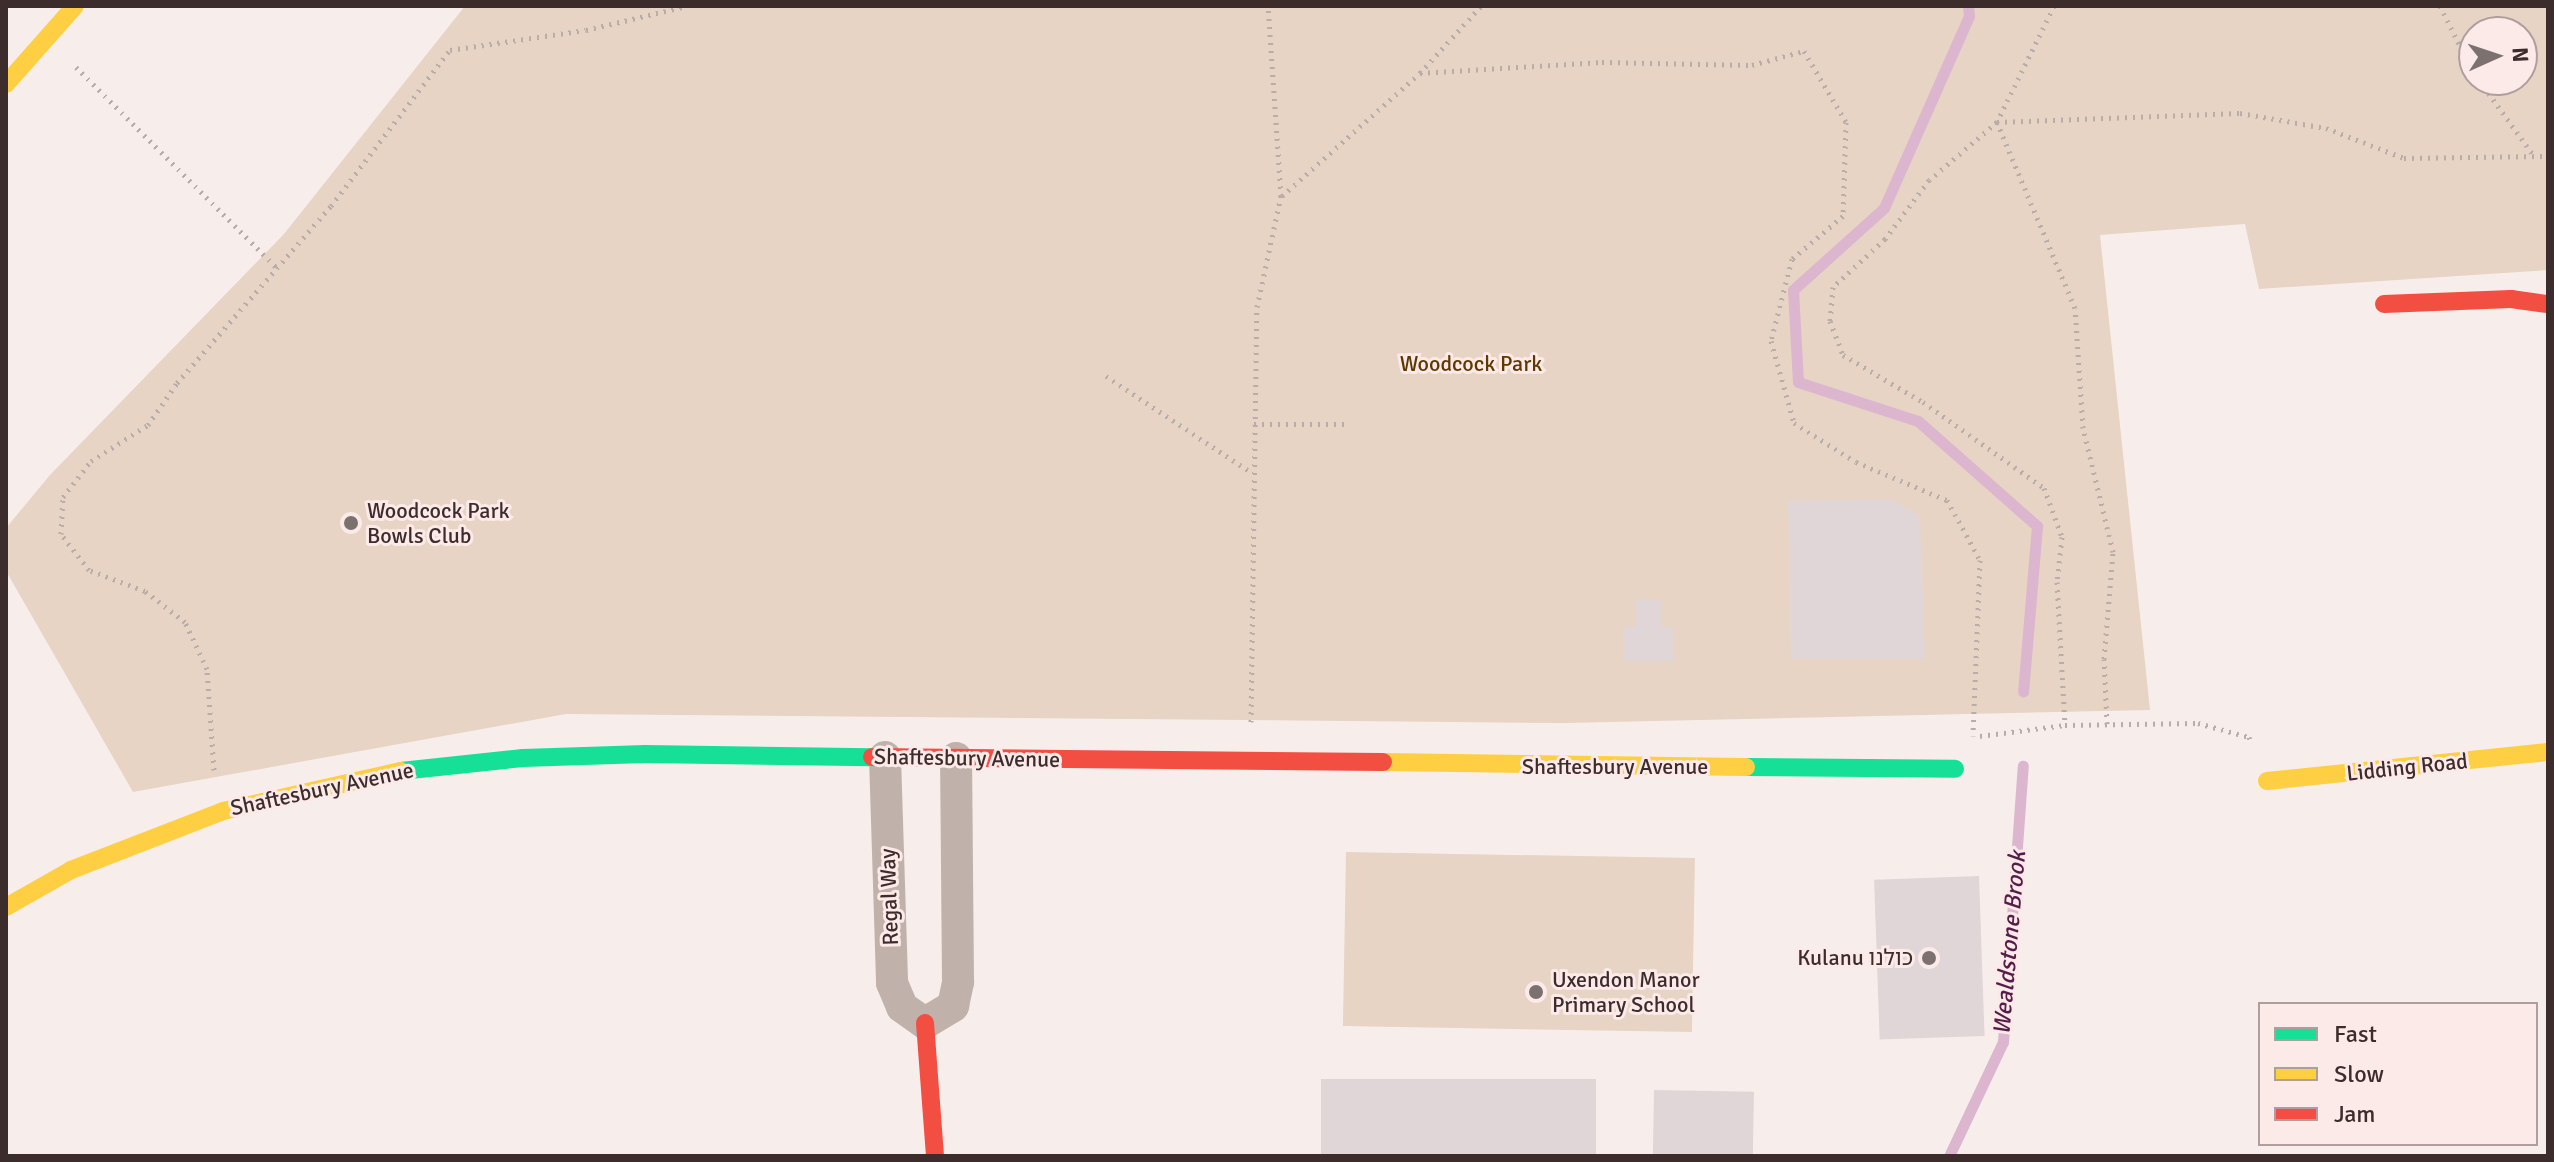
<!DOCTYPE html>
<meta charset="utf-8">
<style>
body{margin:0}
#map{position:relative;width:2554px;height:1162px;overflow:hidden;background:#f7eeec;font-family:Signika,"Noto Sans Hebrew",sans-serif}
div>[style]{position:absolute}
.green>*{inset:0;background:#e7d4c4;transform-origin:0 0}
.stream>*{height:11px;margin:-5.5px;padding:0 5.5px;transform-origin:5.5px;border-radius:5.5px;background:#dbb6ce}
.building>*{inset:0;background:#e1d6d7;transform-origin:0 0}
.path>*{height:5px;margin-top:-2.5px;transform-origin:0;background:repeating-linear-gradient(90deg,#b9adaa 0 2px,transparent 0 8px)}
.street>*{height:32px;margin:-16px;padding:0 16px;transform-origin:16px;border-radius:16px;background:#c0b1ab}
.fast>*{height:18px;margin:-9px;padding:0 9px;transform-origin:9px;border-radius:9px;background:#16e098}
.slow>*{height:18px;margin:-9px;padding:0 9px;transform-origin:9px;border-radius:9px;background:#ffcf43}
.jam>*{height:18px;margin:-9px;padding:0 9px;transform-origin:9px;border-radius:9px;background:#f24e42}
.dots>*{width:22px;height:22px;translate:-50% -50%;box-sizing:border-box;border:4px solid #fbeae8;border-radius:50%}
span{translate:-50% -50%;white-space:nowrap;text-align:center;line-height:1.15;-webkit-text-stroke:6px #fbeae8;paint-order:stroke}
.park-label{font-size:22px;color:#5f3800}
.poi-label{font-size:22px;color:#3c2d2c}
.left{translate:0 -50%;text-align:left}
.right{translate:-100% -50%;text-align:right}
.street-label{font-size:22px;color:#3c2d2c}
.water-label{font-size:24px;color:#571d4a;font-style:italic}
.frame{position:absolute;inset:0;border:8px solid #3c2d2c;pointer-events:none}
.legend{position:absolute;left:2258px;top:1002px;width:280px;height:144px;box-sizing:border-box;background:#fbeae8;border:2px solid #af9e9d;margin:0;padding:10px 14px;list-style:none;font-size:24px;color:#3c2d2c}
.legend li{display:flex;align-items:center;gap:16px;height:40px}
.legend b{width:40px;border:2px solid #af9e9d}
.north{position:absolute;left:2458px;top:16px;width:80px;height:80px;box-sizing:border-box;background:#fbeae8;border:2px solid #af9e9d;border-radius:50%;rotate:87deg;font-size:22px;font-weight:700;line-height:32px;text-align:center;color:#3c2d2c}
.north::after{content:'';display:block;margin:auto;width:28px;height:36px;background:#7d716f;clip-path:polygon(50% 0,100% 100%,50% 72%,0 100%)}
</style>
<div id="map">
<div class="green">
<div style="clip-path:polygon(evenodd,465px 6px,2548px 6px,2548px 270px,2259px 289px,2245px 224px,2100px 235px,2150px 710px,1564px 723px,566px 714px,133px 792px,6px 571px,6px 528px,50px 475px,284px 234px,465px 6px,2474px 32px,2522px 32px,2522px 80px,2474px 80px,2474px 32px)"></div>
<div style="left:1346px;top:852px;width:349px;height:174px;rotate:1deg"></div>
</div>
<div class="stream">
<div style="left:1968px;top:6px;width:10px;rotate:84deg"></div>
<div style="left:1969px;top:16px;width:210px;rotate:113.9deg"></div>
<div style="left:1884px;top:208px;width:122px;rotate:138deg"></div>
<div style="left:1793px;top:290px;width:92px;rotate:86.9deg"></div>
<div style="left:1798px;top:382px;width:126px;rotate:18deg"></div>
<div style="left:1918px;top:421px;width:159px;rotate:41.4deg"></div>
<div style="left:2037px;top:526px;width:166px;rotate:94.8deg"></div>
<div style="left:1949px;top:1156px;width:126px;rotate:-64.7deg"></div>
<div style="left:2003px;top:1042px;width:277px;rotate:-85.9deg"></div>
</div>
<div class="building">
<div style="clip-path:polygon(1889px 499px,1920px 516px,1925px 659px,1791px 659px,1788px 501px)"></div>
<div style="clip-path:polygon(1636px 599px,1661px 599px,1661px 627px,1673px 627px,1673px 661px,1623px 661px,1623px 627px,1636px 627px)"></div>
<div style="left:1979px;top:876px;width:160px;height:105px;rotate:88deg"></div>
<div style="left:1321px;top:1079px;width:275px;height:77px"></div>
<div style="left:1654px;top:1090px;width:100px;height:64px;rotate:1deg"></div>
</div>
<div class="path">
<div style="left:2054px;top:6px;width:129px;rotate:116.2deg"></div>
<div style="left:1997px;top:122px;width:89px;rotate:139.5deg"></div>
<div style="left:1929px;top:180px;width:74px;rotate:126.7deg"></div>
<div style="left:1885px;top:239px;width:71px;rotate:137.3deg"></div>
<div style="left:1833px;top:287px;width:34px;rotate:95deg"></div>
<div style="left:1830px;top:321px;width:36px;rotate:69deg"></div>
<div style="left:1843px;top:355px;width:93px;rotate:30.4deg"></div>
<div style="left:1923px;top:402px;width:148px;rotate:35.4deg"></div>
<div style="left:2044px;top:488px;width:52px;rotate:69.8deg"></div>
<div style="left:2062px;top:537px;width:45px;rotate:96.3deg"></div>
<div style="left:2057px;top:582px;width:143px;rotate:86.8deg"></div>
<div style="left:2440px;top:6px;width:76px;rotate:63.4deg"></div>
<div style="left:76px;top:67px;width:287px;rotate:45deg"></div>
<div style="left:1420px;top:73px;width:182px;rotate:-3.5deg"></div>
<div style="left:1602px;top:62px;width:150px;rotate:1.1deg"></div>
<div style="left:1752px;top:65px;width:54px;rotate:-15.1deg"></div>
<div style="left:1804px;top:51px;width:82px;rotate:59.4deg"></div>
<div style="left:1846px;top:122px;width:94px;rotate:91.8deg"></div>
<div style="left:1843px;top:216px;width:67px;rotate:139.9deg"></div>
<div style="left:1792px;top:259px;width:85px;rotate:104.4deg"></div>
<div style="left:1771px;top:341px;width:85px;rotate:74.3deg"></div>
<div style="left:1794px;top:423px;width:73px;rotate:32.2deg"></div>
<div style="left:1856px;top:462px;width:99px;rotate:22.7deg"></div>
<div style="left:1947px;top:500px;width:68px;rotate:61.2deg"></div>
<div style="left:1980px;top:560px;width:176px;rotate:92.3deg"></div>
<div style="left:2479px;top:80px;width:94px;rotate:54.1deg"></div>
<div style="left:1282px;top:196px;width:185px;rotate:-41.7deg"></div>
<div style="left:1420px;top:73px;width:91px;rotate:-47.7deg"></div>
<div style="left:1106px;top:376px;width:175px;rotate:33.6deg"></div>
<div style="left:1254px;top:424px;width:94px"></div>
<div style="left:1251px;top:722px;width:415px;rotate:-89.2deg"></div>
<div style="left:1257px;top:307px;width:114px;rotate:-77.8deg"></div>
<div style="left:1281px;top:196px;width:190px;rotate:-93.9deg"></div>
<div style="left:2107px;top:724px;width:65px;rotate:-92.6deg"></div>
<div style="left:2104px;top:659px;width:107px;rotate:-85.2deg"></div>
<div style="left:2113px;top:552px;width:128px;rotate:-103.6deg"></div>
<div style="left:2083px;top:428px;width:120px;rotate:-93.8deg"></div>
<div style="left:2075px;top:308px;width:202px;rotate:-112.8deg"></div>
<div style="left:1997px;top:122px;width:243px;rotate:-2.1deg"></div>
<div style="left:2240px;top:113px;width:87px;rotate:9.9deg"></div>
<div style="left:2326px;top:128px;width:84px;rotate:21deg"></div>
<div style="left:2404px;top:158px;width:144px;rotate:-0.8deg"></div>
<div style="left:1980px;top:736px;width:86px;rotate:-7.4deg"></div>
<div style="left:2065px;top:725px;width:133px;rotate:-0.9deg"></div>
<div style="left:2198px;top:723px;width:53px;rotate:15.4deg"></div>
<div style="left:2249px;top:737px;width:6px;rotate:72deg"></div>
<div style="left:214px;top:770px;width:101px;rotate:-94deg"></div>
<div style="left:207px;top:669px;width:52px;rotate:-115.1deg"></div>
<div style="left:185px;top:622px;width:51px;rotate:-142.2deg"></div>
<div style="left:145px;top:591px;width:60px;rotate:-159.4deg"></div>
<div style="left:89px;top:570px;width:46px;rotate:-127.9deg"></div>
<div style="left:61px;top:534px;width:37px;rotate:-87deg"></div>
<div style="left:63px;top:497px;width:46px;rotate:-52.1deg"></div>
<div style="left:91px;top:461px;width:67px;rotate:-32.3deg"></div>
<div style="left:148px;top:425px;width:51px;rotate:-55.4deg"></div>
<div style="left:177px;top:383px;width:235px;rotate:-49deg"></div>
<div style="left:331px;top:206px;width:196px;rotate:-52.7deg"></div>
<div style="left:450px;top:50px;width:137px;rotate:-8.4deg"></div>
<div style="left:586px;top:30px;width:104px;rotate:-13.4deg"></div>
</div>
<div class="street">
<div style="left:885px;top:757px;width:226px;rotate:88.2deg"></div>
<div style="left:892px;top:983px;width:26px;rotate:67deg"></div>
<div style="left:902px;top:1007px;width:28px;rotate:35deg"></div>
<div style="left:925px;top:1023px;width:33px;rotate:-31deg"></div>
<div style="left:953px;top:1006px;width:25px;rotate:-78deg"></div>
<div style="left:958px;top:982px;width:224px;rotate:-90.5deg"></div>
</div>
<div class="fast">
<div style="left:1746px;top:767px;width:209px;rotate:0.5deg"></div>
<div style="left:401px;top:771px;width:123px;rotate:-6.1deg"></div>
<div style="left:523px;top:758px;width:122px;rotate:-1.9deg"></div>
<div style="left:645px;top:754px;width:227px;rotate:0.8deg"></div>
</div>
<div class="slow">
<div style="left:6px;top:84px;width:104px;rotate:-48.5deg"></div>
<div style="left:1383px;top:762px;width:363px;rotate:0.8deg"></div>
<div style="left:2267px;top:781px;width:282px;rotate:-5.9deg"></div>
<div style="left:6px;top:907px;width:75px;rotate:-29.6deg"></div>
<div style="left:71px;top:870px;width:163px;rotate:-21.2deg"></div>
<div style="left:223px;top:811px;width:182px;rotate:-12.7deg"></div>
</div>
<div class="jam">
<div style="left:2384px;top:304px;width:127px;rotate:-2.3deg"></div>
<div style="left:2511px;top:299px;width:37px;rotate:8deg"></div>
<div style="left:872px;top:757px;width:511px;rotate:0.56deg"></div>
<div style="left:925px;top:1023px;width:133px;rotate:85.7deg"></div>
</div>
<div class="dots">
<div style="left:351px;top:523px;background:#7d716f"></div>
<div style="left:1929px;top:958px;background:#7d716f"></div>
<div style="left:1536px;top:992px;background:#7d716f"></div>
</div>
<div class="park-label">
<span style="left:1471px;top:364px">Woodcock Park</span>
</div>
<div class="poi-label">
<span class="left" style="left:367px;top:523px">Woodcock Park<br>Bowls Club</span>
<span class="right" style="left:1913px;top:958px">Kulanu כולנו</span>
<span class="left" style="left:1552px;top:992px">Uxendon Manor<br>Primary School</span>
</div>
<div class="street-label">
<span style="left:967px;top:758px;rotate:1deg">Shaftesbury Avenue</span>
<span style="left:1615px;top:767px">Shaftesbury Avenue</span>
<span style="left:2407px;top:767px;rotate:-6deg">Lidding Road</span>
<span style="left:322px;top:789px;rotate:-12deg">Shaftesbury Avenue</span>
<span style="left:889px;top:897px;rotate:-92deg">Regal Way</span>
</div>
<div class="water-label">
<span style="left:2010px;top:943px;rotate:-85deg">Wealdstone Brook</span>
</div>
<div class="frame"></div>
<ul class="legend">
<li><b style="height:10px;background:#16e098"></b>Fast</li>
<li><b style="height:10px;background:#ffcf43"></b>Slow</li>
<li><b style="height:10px;background:#f24e42"></b>Jam</li>
</ul>
<div class="north">N</div>
</div>
